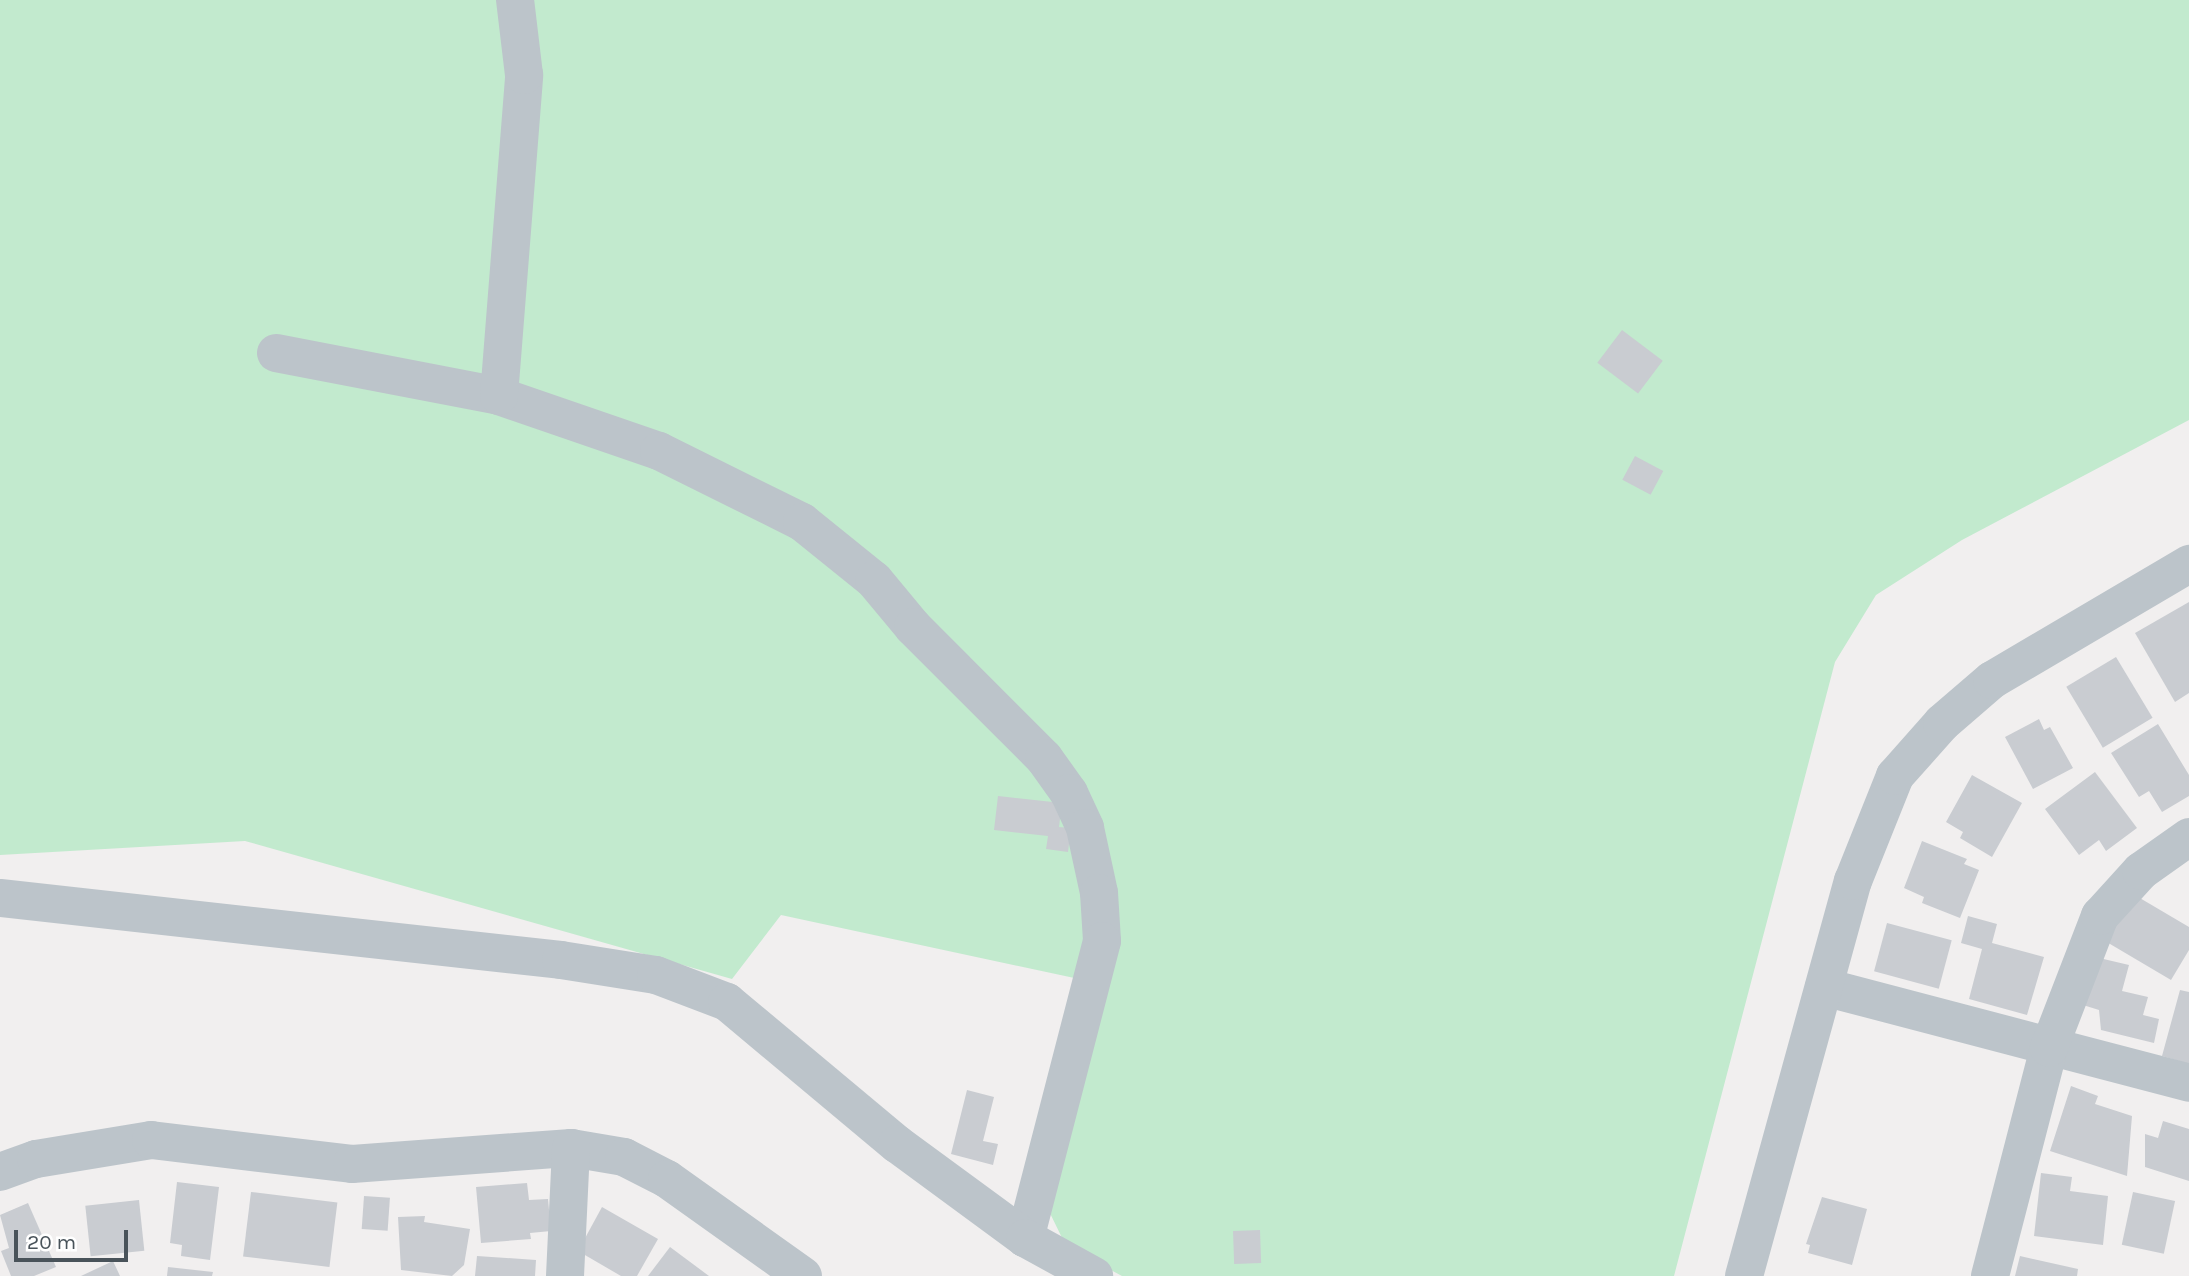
<!DOCTYPE html>
<style>
body{margin:0}
#map{position:relative;width:2189px;height:1276px;overflow:hidden;background:#f1efef;font-family:Karla,sans-serif}
div>[style]{position:absolute}
.green>*{inset:0;background:#c2eace}
.building>*{inset:0;background:#c9ccd1;transform-origin:0 0}
.minor>*{height:38px;margin:-19px;padding:0 19px;transform-origin:19px;border-radius:19px;background:#bcc4ca}
span{translate:-50% -50%;white-space:nowrap;text-align:center;line-height:1.15;-webkit-text-stroke:5px #fff;paint-order:stroke}
.scale{position:absolute;left:14px;top:1230px;width:114px;height:32px;box-sizing:border-box;border:4px solid #49535a;border-top:0;padding-left:9px;font-size:21px;line-height:24px;white-space:nowrap;color:#49535a;-webkit-text-stroke:5px #fff;paint-order:stroke}
</style>
<div id="map">
<div class="green">
<div style="clip-path:polygon(0 0,2189px 0,2189px 420px,1962px 540px,1876px 595px,1835px 662px,1674px 1276px,1122px 1276px,1066px 1246px,1045px 1203px,1093px 982px,781px 915px,732px 979px,245px 841px,0 855px)"></div>
</div>
<div class="building">
<div style="left:1622px;top:330px;width:51px;height:41px;rotate:37deg"></div>
<div style="left:1635px;top:456px;width:32px;height:27px;rotate:28deg"></div>
<div style="clip-path:polygon(2189px 602px,2189px 693px,2175px 702px,2135px 633px)"></div>
<div style="left:2116px;top:657px;width:71px;height:58px;rotate:59deg"></div>
<div style="clip-path:polygon(2039px 719px,2044px 730px,2050px 727px,2073px 768px,2033px 789px,2005px 737px)"></div>
<div style="clip-path:polygon(2158px 724px,2189px 775px,2189px 796px,2162px 812px,2149px 791px,2139px 797px,2111px 753px)"></div>
<div style="clip-path:polygon(2095px 772px,2137px 828px,2106px 851px,2099px 840px,2079px 855px,2045px 809px)"></div>
<div style="clip-path:polygon(1972px 775px,2022px 803px,1992px 857px,1960px 838px,1963px 832px,1946px 822px)"></div>
<div style="clip-path:polygon(998px 796px,1062px 803px,1059px 827px,1071px 828px,1068px 852px,1046px 849px,1048px 836px,994px 830px)"></div>
<div style="clip-path:polygon(1922px 841px,1967px 859px,1964px 864px,1979px 870px,1960px 918px,1922px 903px,1924px 897px,1904px 888px)"></div>
<div style="clip-path:polygon(2133px 894px,2189px 927px,2189px 950px,2171px 980px,2105px 941px)"></div>
<div style="clip-path:polygon(1968px 916px,1997px 924px,1992px 943px,2044px 957px,2027px 1015px,1969px 999px,1982px 949px,1961px 943px)"></div>
<div style="left:1887px;top:923px;width:67px;height:50px;rotate:15deg"></div>
<div style="clip-path:polygon(2095px 957px,2129px 965px,2122px 991px,2148px 997px,2143px 1015px,2159px 1019px,2154px 1043px,2101px 1030px,2099px 1010px,2083px 1005px)"></div>
<div style="clip-path:polygon(2180px 990px,2189px 992px,2189px 1064px,2162px 1056px)"></div>
<div style="clip-path:polygon(2071px 1086px,2098px 1096px,2095px 1104px,2132px 1116px,2127px 1176px,2050px 1151px)"></div>
<div style="clip-path:polygon(967px 1090px,994px 1097px,983px 1141px,998px 1144px,993px 1165px,951px 1154px)"></div>
<div style="clip-path:polygon(2163px 1121px,2189px 1129px,2189px 1181px,2145px 1167px,2145px 1134px,2158px 1138px)"></div>
<div style="clip-path:polygon(2041px 1173px,2072px 1177px,2070px 1191px,2108px 1196px,2103px 1245px,2034px 1236px)"></div>
<div style="clip-path:polygon(177px 1182px,219px 1187px,210px 1260px,181px 1256px,182px 1245px,170px 1243px)"></div>
<div style="clip-path:polygon(527px 1183px,529px 1200px,548px 1199px,551px 1231px,530px 1233px,531px 1239px,481px 1243px,476px 1187px)"></div>
<div style="left:251px;top:1192px;width:87px;height:65px;rotate:7deg"></div>
<div style="left:2133px;top:1192px;width:43px;height:54px;rotate:12deg"></div>
<div style="left:364px;top:1196px;width:26px;height:33px;rotate:4deg"></div>
<div style="clip-path:polygon(1822px 1197px,1867px 1209px,1852px 1265px,1808px 1253px,1810px 1245px,1806px 1244px)"></div>
<div style="left:139px;top:1200px;width:51px;height:54px;rotate:84deg"></div>
<div style="clip-path:polygon(28px 1203px,56px 1267px,34px 1276px,11px 1276px,1px 1251px,9px 1248px,0 1215px)"></div>
<div style="clip-path:polygon(602px 1207px,658px 1239px,637px 1276px,621px 1276px,578px 1251px)"></div>
<div style="clip-path:polygon(425px 1216px,424px 1222px,470px 1229px,464px 1265px,452px 1276px,401px 1270px,398px 1217px)"></div>
<div style="left:1260px;top:1230px;width:33px;height:27px;rotate:88deg"></div>
<div style="clip-path:polygon(670px 1247px,709px 1276px,648px 1276px)"></div>
<div style="clip-path:polygon(477px 1256px,536px 1260px,535px 1276px,475px 1276px)"></div>
<div style="clip-path:polygon(2020px 1256px,2078px 1269px,2077px 1276px,2015px 1276px)"></div>
<div style="clip-path:polygon(113px 1261px,120px 1276px,81px 1276px)"></div>
<div style="clip-path:polygon(168px 1267px,213px 1272px,212px 1276px,167px 1276px)"></div>
</div>
<div class="minor">
<div style="left:276px;top:353px;width:227px;rotate:10.9deg"></div>
<div style="left:499px;top:396px;width:169px;rotate:19deg"></div>
<div style="left:659px;top:451px;width:160px;rotate:26.4deg"></div>
<div style="left:802px;top:522px;width:92px;rotate:38.9deg"></div>
<div style="left:874px;top:580px;width:61px;rotate:50.3deg"></div>
<div style="left:913px;top:627px;width:185px;rotate:45deg"></div>
<div style="left:1044px;top:758px;width:43px;rotate:54.5deg"></div>
<div style="left:1069px;top:793px;width:38px;rotate:65deg"></div>
<div style="left:1085px;top:828px;width:66px;rotate:77.8deg"></div>
<div style="left:1099px;top:893px;width:48px;rotate:86.4deg"></div>
<div style="left:1102px;top:941px;width:307px;rotate:104.5deg"></div>
<div style="left:499px;top:396px;width:322px;rotate:-85.5deg"></div>
<div style="left:524px;top:75px;width:76px;rotate:-96.8deg"></div>
<div style="left:0;top:898px;width:564px;rotate:6.31deg"></div>
<div style="left:561px;top:960px;width:96px;rotate:9deg"></div>
<div style="left:656px;top:975px;width:76px;rotate:20.8deg"></div>
<div style="left:727px;top:1002px;width:222px;rotate:39.9deg"></div>
<div style="left:897px;top:1144px;width:159px;rotate:36.3deg"></div>
<div style="left:1025px;top:1238px;width:79px;rotate:28.8deg"></div>
<div style="left:1824px;top:987px;width:377px;rotate:14.7deg"></div>
<div style="left:0;top:1172px;width:38px;rotate:-20deg"></div>
<div style="left:36px;top:1159px;width:117px;rotate:-9.4deg"></div>
<div style="left:151px;top:1140px;width:202px;rotate:6.8deg"></div>
<div style="left:352px;top:1164px;width:220px;rotate:-4.2deg"></div>
<div style="left:571px;top:1148px;width:54px;rotate:9.6deg"></div>
<div style="left:624px;top:1157px;width:48px;rotate:27.1deg"></div>
<div style="left:667px;top:1179px;width:167px;rotate:35.5deg"></div>
<div style="left:565px;top:1276px;width:128px;rotate:-87.3deg"></div>
<div style="left:1744px;top:1276px;width:410px;rotate:-74.6deg"></div>
<div style="left:1853px;top:881px;width:113px;rotate:-68.2deg"></div>
<div style="left:1895px;top:776px;width:71px;rotate:-48.4deg"></div>
<div style="left:1942px;top:723px;width:66px;rotate:-40.7deg"></div>
<div style="left:1992px;top:680px;width:229px;rotate:-30.5deg"></div>
<div style="left:1990px;top:1276px;width:236px;rotate:-75.5deg"></div>
<div style="left:2049px;top:1048px;width:142px;rotate:-68.9deg"></div>
<div style="left:2100px;top:916px;width:61px;rotate:-47.7deg"></div>
<div style="left:2141px;top:871px;width:59px;rotate:-35.3deg"></div>
</div>
<div class="scale">20 m</div>
</div>
